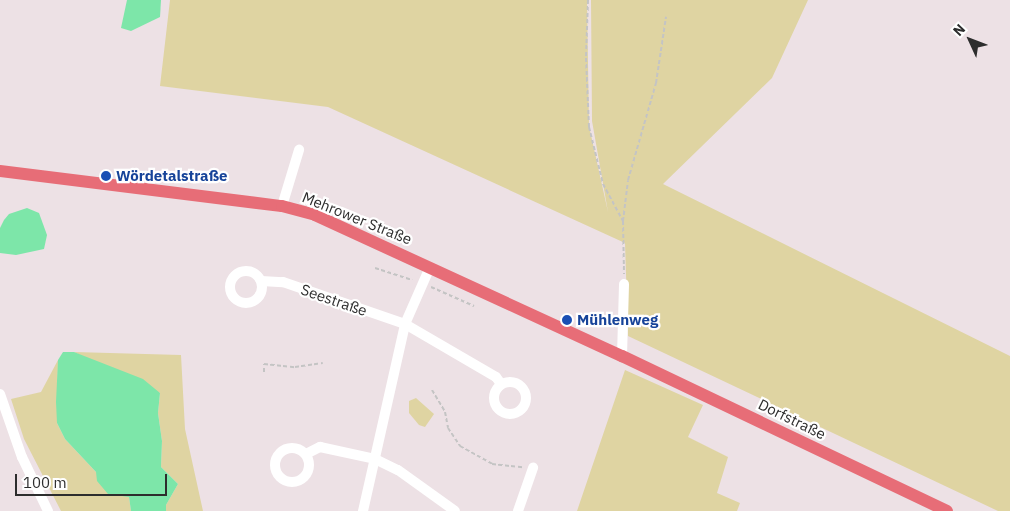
<!DOCTYPE html>
<meta charset="utf-8">
<style>
body{margin:0}
#map{position:relative;width:1010px;height:511px;overflow:hidden;background:#ede1e5;font-family:"IBM Plex Sans",sans-serif}
div>[style]{position:absolute}
.green>*{inset:0;background:#dfd4a2}
.water>*{inset:0;background:#7de6a9}
.path>*{height:2px;margin-top:-1px;transform-origin:0;background:repeating-linear-gradient(90deg,#c4c4c4 0 4px,transparent 0 6.5px)}
.minor>*{height:10px;margin:-5px;padding:0 5px;transform-origin:5px;border-radius:5px;background:#fff}
.minor>.ring{margin:-5px;padding:0;box-sizing:content-box;background:none;border:10px solid #fff;border-radius:50%}
.major>*{height:12px;margin:-6px;padding:0 6px;transform-origin:6px;border-radius:6px;background:#e76d77}
.dots>*{width:14px;height:14px;translate:-50% -50%;box-sizing:border-box;border:2px solid #fff;border-radius:50%}
span{translate:-50% -50%;white-space:nowrap;text-align:center;line-height:1.15;-webkit-text-stroke:4.5px #fff;paint-order:stroke}
.transit-label{font-size:15px;color:#164399;font-weight:700}
.left{translate:0 -50%;text-align:left}
.street-label{font-size:15px;color:#2d2d2d}
.north{position:absolute;left:945px;top:15px;width:50px;height:50px;-webkit-text-stroke:4px #fff;paint-order:stroke;rotate:313deg;font-size:14px;font-weight:700;line-height:20px;text-align:center;color:#2d2d2d}
.north::after{content:'';display:block;margin:auto;width:18px;height:22px;background:#2d2d2d;clip-path:polygon(50% 0,100% 100%,50% 72%,0 100%)}
.scale{position:absolute;left:15px;top:474px;width:152px;height:22px;box-sizing:border-box;border:2px solid #2d2d2d;border-top:0;padding-left:6px;font-size:15px;line-height:18px;white-space:nowrap;color:#2d2d2d;-webkit-text-stroke:4px #fff;paint-order:stroke}
</style>
<div id="map">
<div class="green">
<div style="clip-path:polygon(170px 0,587px 0,589px 126px,608px 212px,592px 121px,591px 0,808px 0,772px 78px,663px 184px,1010px 356px,1010px 511px,998px 511px,628px 336px,625px 243px,328px 107px,160px 86px)"></div>
<div style="clip-path:polygon(74px 352px,181px 355px,185px 429px,203px 511px,166px 511px,166px 505px,178px 484px,161px 467px,162px 441px,158px 413px,160px 393px)"></div>
<div style="clip-path:polygon(58px 360px,57px 423px,65px 439px,96px 472px,129px 497px,131px 511px,61px 511px,24px 439px,11px 399px,41px 392px)"></div>
<div style="clip-path:polygon(625px 370px,703px 405px,688px 437px,728px 457px,717px 493px,740px 503px,737px 511px,577px 511px)"></div>
<div style="clip-path:polygon(416px 398px,434px 414px,425px 427px,419px 425px,409px 413px,409px 401px)"></div>
</div>
<div class="water">
<div style="clip-path:polygon(127px 0,161px 0,160px 17px,131px 31px,121px 28px)"></div>
<div style="clip-path:polygon(27px 208px,39px 213px,47px 235px,44px 249px,16px 255px,0 253px,0 228px,4px 220px,9px 214px)"></div>
<div style="clip-path:polygon(63px 352px,74px 352px,143px 379px,160px 393px,158px 413px,162px 441px,161px 467px,178px 484px,166px 505px,166px 511px,131px 511px,129px 497px,108px 494px,97px 481px,96px 472px,65px 439px,57px 423px,56px 402px,58px 360px)"></div>
</div>
<div class="path">
<div style="left:588px;top:0;width:58px;rotate:92deg"></div>
<div style="left:586px;top:58px;width:69px;rotate:87.5deg"></div>
<div style="left:589px;top:127px;width:59px;rotate:76.2deg"></div>
<div style="left:603px;top:184px;width:42px;rotate:61.6deg"></div>
<div style="left:623px;top:221px;width:53px;rotate:88.9deg"></div>
<div style="left:623px;top:221px;width:41px;rotate:-83deg"></div>
<div style="left:628px;top:180px;width:101px;rotate:-73.9deg"></div>
<div style="left:656px;top:83px;width:67px;rotate:-81.4deg"></div>
<div style="left:375px;top:268px;width:39px;rotate:18deg"></div>
<div style="left:431px;top:287px;width:47px;rotate:23.8deg"></div>
<div style="left:264px;top:372px;width:8px;rotate:-90deg"></div>
<div style="left:264px;top:364px;width:31px;rotate:6deg"></div>
<div style="left:295px;top:367px;width:28px;rotate:-8deg"></div>
<div style="left:432px;top:390px;width:26px;rotate:59deg"></div>
<div style="left:445px;top:412px;width:16px;rotate:79deg"></div>
<div style="left:448px;top:428px;width:22px;rotate:56deg"></div>
<div style="left:460px;top:446px;width:37px;rotate:29deg"></div>
<div style="left:492px;top:464px;width:31px;rotate:6deg"></div>
</div>
<div class="minor">
<div style="left:282px;top:206px;width:59px;rotate:-73.1deg"></div>
<div class="ring" style="left:230px;top:271px;width:22px;height:22px"></div>
<div style="left:261px;top:281px;width:22px;rotate:3deg"></div>
<div style="left:283px;top:282px;width:129px;rotate:19deg"></div>
<div style="left:405px;top:324px;width:105px;rotate:30.2deg"></div>
<div style="left:496px;top:377px;width:9px;rotate:54deg"></div>
<div style="left:622px;top:356px;width:72px;rotate:-88.4deg"></div>
<div class="ring" style="left:494px;top:382px;width:22px;height:22px"></div>
<div style="left:0;top:394px;width:67px;rotate:70.8deg"></div>
<div style="left:22px;top:457px;width:60px;rotate:64.3deg"></div>
<div class="ring" style="left:275px;top:448px;width:24px;height:24px"></div>
<div style="left:306px;top:454px;width:16px;rotate:-27deg"></div>
<div style="left:320px;top:447px;width:56px;rotate:12.3deg"></div>
<div style="left:375px;top:459px;width:25px;rotate:26deg"></div>
<div style="left:398px;top:470px;width:70px;rotate:35.7deg"></div>
<div style="left:363px;top:511px;width:192px;rotate:-77.3deg"></div>
<div style="left:405px;top:324px;width:62px;rotate:-66.3deg"></div>
<div style="left:518px;top:511px;width:46px;rotate:-70.8deg"></div>
</div>
<div class="major">
<div style="left:0;top:171px;width:284px;rotate:7.1deg"></div>
<div style="left:282px;top:206px;width:34px;rotate:15deg"></div>
<div style="left:315px;top:215px;width:338px;rotate:24.7deg"></div>
<div style="left:622px;top:356px;width:360px;rotate:25.5deg"></div>
</div>
<div class="dots">
<div style="left:106px;top:176px;background:#1a4fb4"></div>
<div style="left:567px;top:320px;background:#1a4fb4"></div>
</div>
<div class="transit-label">
<span class="left" style="left:116px;top:176px">Wördetalstraße</span>
<span class="left" style="left:577px;top:320px">Mühlenweg</span>
</div>
<div class="street-label">
<span style="left:357px;top:218px;rotate:22deg">Mehrower Straße</span>
<span style="left:334px;top:300px;rotate:19deg">Seestraße</span>
<span style="left:792px;top:419px;rotate:26deg">Dorfstraße</span>
</div>
<div class="north">N</div>
<div class="scale">100 m</div>
</div>
